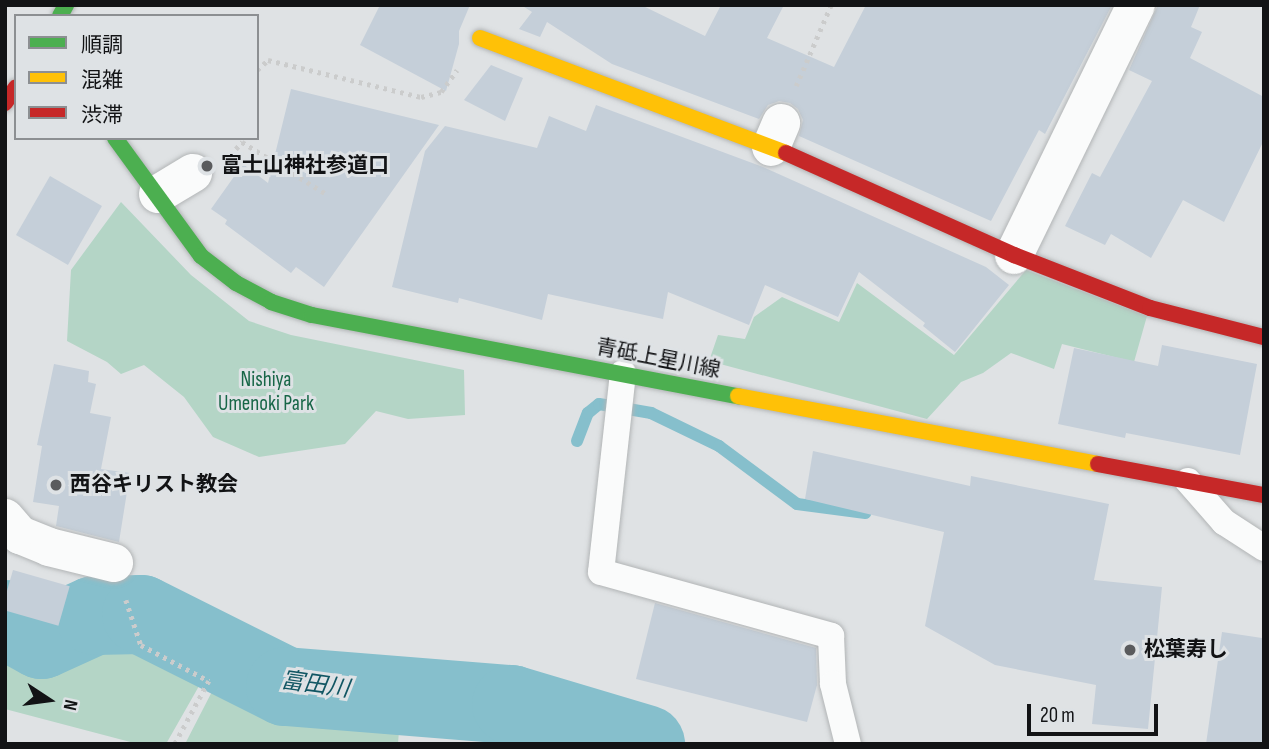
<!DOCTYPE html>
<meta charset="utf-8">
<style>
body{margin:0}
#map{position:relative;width:1269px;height:749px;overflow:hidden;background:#dfe2e4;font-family:"Sofia Sans Condensed","Noto Sans JP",sans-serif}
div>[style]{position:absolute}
.green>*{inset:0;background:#b4d5c6}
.stream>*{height:12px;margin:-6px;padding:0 6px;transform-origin:6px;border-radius:6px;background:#86bfcc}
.river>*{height:79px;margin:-39.5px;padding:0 39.5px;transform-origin:39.5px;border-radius:39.5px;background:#86bfcc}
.building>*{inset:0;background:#c5cfd9;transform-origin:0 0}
.path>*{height:4.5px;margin-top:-2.25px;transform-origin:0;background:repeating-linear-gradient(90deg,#cbcccc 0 3.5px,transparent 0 8.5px)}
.roads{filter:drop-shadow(0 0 2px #b2b5b6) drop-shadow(0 0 2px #b2b5b6)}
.lane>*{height:26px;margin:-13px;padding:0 13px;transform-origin:13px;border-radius:13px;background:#fafbfb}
.street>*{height:38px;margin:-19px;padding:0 19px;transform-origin:19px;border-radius:19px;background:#fafbfb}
.fast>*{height:16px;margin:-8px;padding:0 8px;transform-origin:8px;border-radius:8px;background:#4caf50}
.slow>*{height:16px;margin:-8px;padding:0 8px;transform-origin:8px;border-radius:8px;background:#ffc107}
.jam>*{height:16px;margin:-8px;padding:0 8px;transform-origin:8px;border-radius:8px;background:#c62828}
.dots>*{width:19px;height:19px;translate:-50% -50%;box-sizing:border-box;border:4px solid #dee2e5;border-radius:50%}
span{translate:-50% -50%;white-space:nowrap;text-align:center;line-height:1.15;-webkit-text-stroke:6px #dee2e5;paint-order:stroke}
.poi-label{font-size:21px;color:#121315;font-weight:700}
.left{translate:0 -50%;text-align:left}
.street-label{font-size:21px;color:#121315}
.park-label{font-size:21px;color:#176647}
.water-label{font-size:23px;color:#115663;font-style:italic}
.frame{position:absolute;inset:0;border:7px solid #121315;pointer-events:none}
.legend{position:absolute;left:14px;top:14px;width:245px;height:126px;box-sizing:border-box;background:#dee2e5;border:2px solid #8c8f92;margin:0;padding:9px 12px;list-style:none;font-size:21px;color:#121315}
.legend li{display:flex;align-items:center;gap:14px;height:35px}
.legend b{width:35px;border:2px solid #8c8f92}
.north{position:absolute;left:14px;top:665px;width:70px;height:70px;-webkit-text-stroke:5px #dee2e5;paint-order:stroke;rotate:103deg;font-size:19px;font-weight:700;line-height:28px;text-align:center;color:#121315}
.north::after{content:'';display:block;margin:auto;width:24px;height:32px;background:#121315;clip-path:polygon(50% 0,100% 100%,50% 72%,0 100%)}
.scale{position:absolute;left:1027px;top:704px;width:131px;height:32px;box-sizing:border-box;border:4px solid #121315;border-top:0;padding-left:9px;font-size:21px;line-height:24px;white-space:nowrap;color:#121315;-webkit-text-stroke:5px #dee2e5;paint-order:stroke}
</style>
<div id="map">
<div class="green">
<div style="clip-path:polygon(121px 202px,191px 275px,249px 321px,291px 335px,464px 370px,465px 415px,408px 419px,376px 411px,345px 444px,259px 457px,213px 437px,184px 397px,144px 365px,121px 374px,107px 362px,67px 341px,71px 270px)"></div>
<div style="clip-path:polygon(1026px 270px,1147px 316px,1134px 362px,1062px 344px,1054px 369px,1011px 353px,983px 373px,961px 382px,927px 419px,709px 361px,718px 335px,745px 339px,754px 317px,782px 297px,839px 322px,857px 283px,954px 355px)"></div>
<div style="clip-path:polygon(145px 621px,292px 699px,400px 716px,398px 744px,185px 744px,219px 678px,148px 639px)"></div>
<div style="clip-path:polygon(127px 630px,136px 652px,199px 686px,166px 744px,138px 744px,5px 709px,5px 648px,43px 654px,56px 662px)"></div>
</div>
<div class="stream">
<div style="left:577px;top:441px;width:30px;rotate:-69deg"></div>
<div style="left:588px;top:413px;width:14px;rotate:-39deg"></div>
<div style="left:599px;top:404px;width:53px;rotate:9.8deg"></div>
<div style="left:651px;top:413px;width:76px;rotate:25.9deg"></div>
<div style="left:719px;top:446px;width:97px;rotate:36.6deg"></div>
<div style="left:797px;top:504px;width:69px;rotate:7.5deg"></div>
</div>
<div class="river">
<div style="left:5px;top:619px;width:41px;rotate:29.1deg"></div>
<div style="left:41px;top:639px;width:58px;rotate:-24.4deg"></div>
<div style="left:94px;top:615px;width:47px;rotate:-1.2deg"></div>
<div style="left:141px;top:614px;width:161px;rotate:26.6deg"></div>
<div style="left:285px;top:686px;width:227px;rotate:4.6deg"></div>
<div style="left:511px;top:704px;width:140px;rotate:16.6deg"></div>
</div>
<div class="building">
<div style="clip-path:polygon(380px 5px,470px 5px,459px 31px,459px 44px,446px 91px,360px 45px)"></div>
<div style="clip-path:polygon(521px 5px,641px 5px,705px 36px,721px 5px,784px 5px,767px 38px,834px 67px,866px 5px,1112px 5px,1045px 134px,1039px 130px,991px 221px,799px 136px,803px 120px,798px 109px,790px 103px,779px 101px,768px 105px,759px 119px,612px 64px,547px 22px,540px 37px,519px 29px,532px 12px)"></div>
<div style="clip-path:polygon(1158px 5px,1200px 5px,1191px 27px,1202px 32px,1190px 58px,1264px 97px,1264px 140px,1224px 222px,1183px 200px,1151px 258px,1111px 234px,1105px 245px,1065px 226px,1092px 173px,1100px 177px,1152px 81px,1129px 70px)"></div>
<div style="clip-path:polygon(491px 65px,523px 78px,505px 121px,464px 100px)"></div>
<div style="clip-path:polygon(291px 89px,439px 125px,324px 287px,296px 267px,291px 273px,225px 224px,227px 220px,211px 209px,243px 164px,268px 183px)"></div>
<div style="clip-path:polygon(596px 105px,763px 167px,986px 267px,1009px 285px,955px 352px,923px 326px,925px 323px,859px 272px,838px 317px,765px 285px,749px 325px,668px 292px,663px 319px,548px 294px,542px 320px,459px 298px,458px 303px,392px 287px,425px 151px,445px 126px,537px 148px,549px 116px,586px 131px)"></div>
<div style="left:50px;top:176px;width:60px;height:68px;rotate:30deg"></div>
<div style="clip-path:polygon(1162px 345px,1257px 364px,1240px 455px,1126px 433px,1125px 438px,1058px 424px,1074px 348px,1158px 366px)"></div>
<div style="clip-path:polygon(54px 364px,89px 371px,88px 382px,96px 384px,90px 413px,111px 417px,101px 469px,130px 473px,119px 542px,56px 526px,59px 506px,33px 502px,42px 446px,37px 445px)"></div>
<div style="clip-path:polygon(813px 451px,970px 486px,971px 476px,1109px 504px,1094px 580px,1162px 587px,1148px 729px,1092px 724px,1096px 685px,995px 665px,925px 626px,944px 532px,805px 499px)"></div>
<div style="left:13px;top:570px;width:59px;height:41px;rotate:16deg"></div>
<div style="clip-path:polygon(655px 603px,816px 648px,817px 685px,807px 722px,636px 679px)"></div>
<div style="clip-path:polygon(1222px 632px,1262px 638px,1264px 744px,1206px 744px)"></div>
</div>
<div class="path">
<div style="left:257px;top:70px;width:15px;rotate:-42deg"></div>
<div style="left:268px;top:60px;width:157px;rotate:13.6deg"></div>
<div style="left:421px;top:97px;width:21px;rotate:-14deg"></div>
<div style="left:441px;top:92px;width:27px;rotate:-54deg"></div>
<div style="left:796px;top:86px;width:88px;rotate:-66.6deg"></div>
<div style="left:230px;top:155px;width:18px;rotate:-47deg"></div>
<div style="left:242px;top:142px;width:97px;rotate:31.6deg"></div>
<div style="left:126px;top:600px;width:47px;rotate:71.6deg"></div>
<div style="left:141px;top:645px;width:77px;rotate:27.9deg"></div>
<div style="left:209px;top:681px;width:72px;rotate:118.4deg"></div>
</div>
<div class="roads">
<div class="lane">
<div style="left:623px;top:373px;width:200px;rotate:96.3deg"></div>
<div style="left:601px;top:572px;width:239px;rotate:15.5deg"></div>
<div style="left:831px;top:636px;width:48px;rotate:87.6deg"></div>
<div style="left:833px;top:684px;width:62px;rotate:76deg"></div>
<div style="left:1188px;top:481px;width:55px;rotate:48.7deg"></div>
<div style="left:1224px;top:522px;width:48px;rotate:33deg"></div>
</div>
<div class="street">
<div style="left:771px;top:147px;width:26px;rotate:-67deg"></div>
<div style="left:158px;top:194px;width:41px;rotate:-31deg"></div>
<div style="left:1014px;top:255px;width:278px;rotate:-64deg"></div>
<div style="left:5px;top:518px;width:23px;rotate:49deg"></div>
<div style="left:20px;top:535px;width:31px;rotate:22deg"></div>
<div style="left:49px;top:547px;width:67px;rotate:13.8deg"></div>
</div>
<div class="fast">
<div style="left:60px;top:16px;width:13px;rotate:-61deg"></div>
<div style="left:115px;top:138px;width:146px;rotate:53.9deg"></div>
<div style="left:201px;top:256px;width:44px;rotate:37.6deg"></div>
<div style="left:236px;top:283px;width:40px;rotate:28deg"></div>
<div style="left:271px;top:302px;width:43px;rotate:17.6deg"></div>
<div style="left:312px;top:315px;width:434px;rotate:10.8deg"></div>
</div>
<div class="slow">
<div style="left:480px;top:38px;width:327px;rotate:20.6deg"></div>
<div style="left:738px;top:396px;width:366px;rotate:10.7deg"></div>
</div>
<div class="jam">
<div style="left:5px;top:103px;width:19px;rotate:-55deg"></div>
<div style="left:786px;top:153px;width:250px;rotate:24.1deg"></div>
<div style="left:1014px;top:255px;width:146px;rotate:21.3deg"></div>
<div style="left:1150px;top:308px;width:118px;rotate:14.3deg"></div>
<div style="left:1098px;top:464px;width:169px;rotate:10.6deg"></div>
</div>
</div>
<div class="dots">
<div style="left:207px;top:166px;background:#5a5b5d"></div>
<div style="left:56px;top:485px;background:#5a5b5d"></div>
<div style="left:1130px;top:650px;background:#5a5b5d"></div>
</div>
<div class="poi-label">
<span class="left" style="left:221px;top:166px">富士山神社参道口</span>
<span class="left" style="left:70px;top:485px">西谷キリスト教会</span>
<span class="left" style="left:1144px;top:650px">松葉寿し</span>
</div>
<div class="street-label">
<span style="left:658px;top:359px;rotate:11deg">青砥上星川線</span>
</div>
<div class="park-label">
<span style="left:266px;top:392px">Nishiya<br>Umenoki Park</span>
</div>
<div class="water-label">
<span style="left:315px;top:685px;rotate:8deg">富田川</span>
</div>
<div class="frame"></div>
<ul class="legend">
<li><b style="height:9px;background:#4caf50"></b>順調</li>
<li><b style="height:9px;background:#ffc107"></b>混雑</li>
<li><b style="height:9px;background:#c62828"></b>渋滞</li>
</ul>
<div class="north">N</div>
<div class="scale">20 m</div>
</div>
